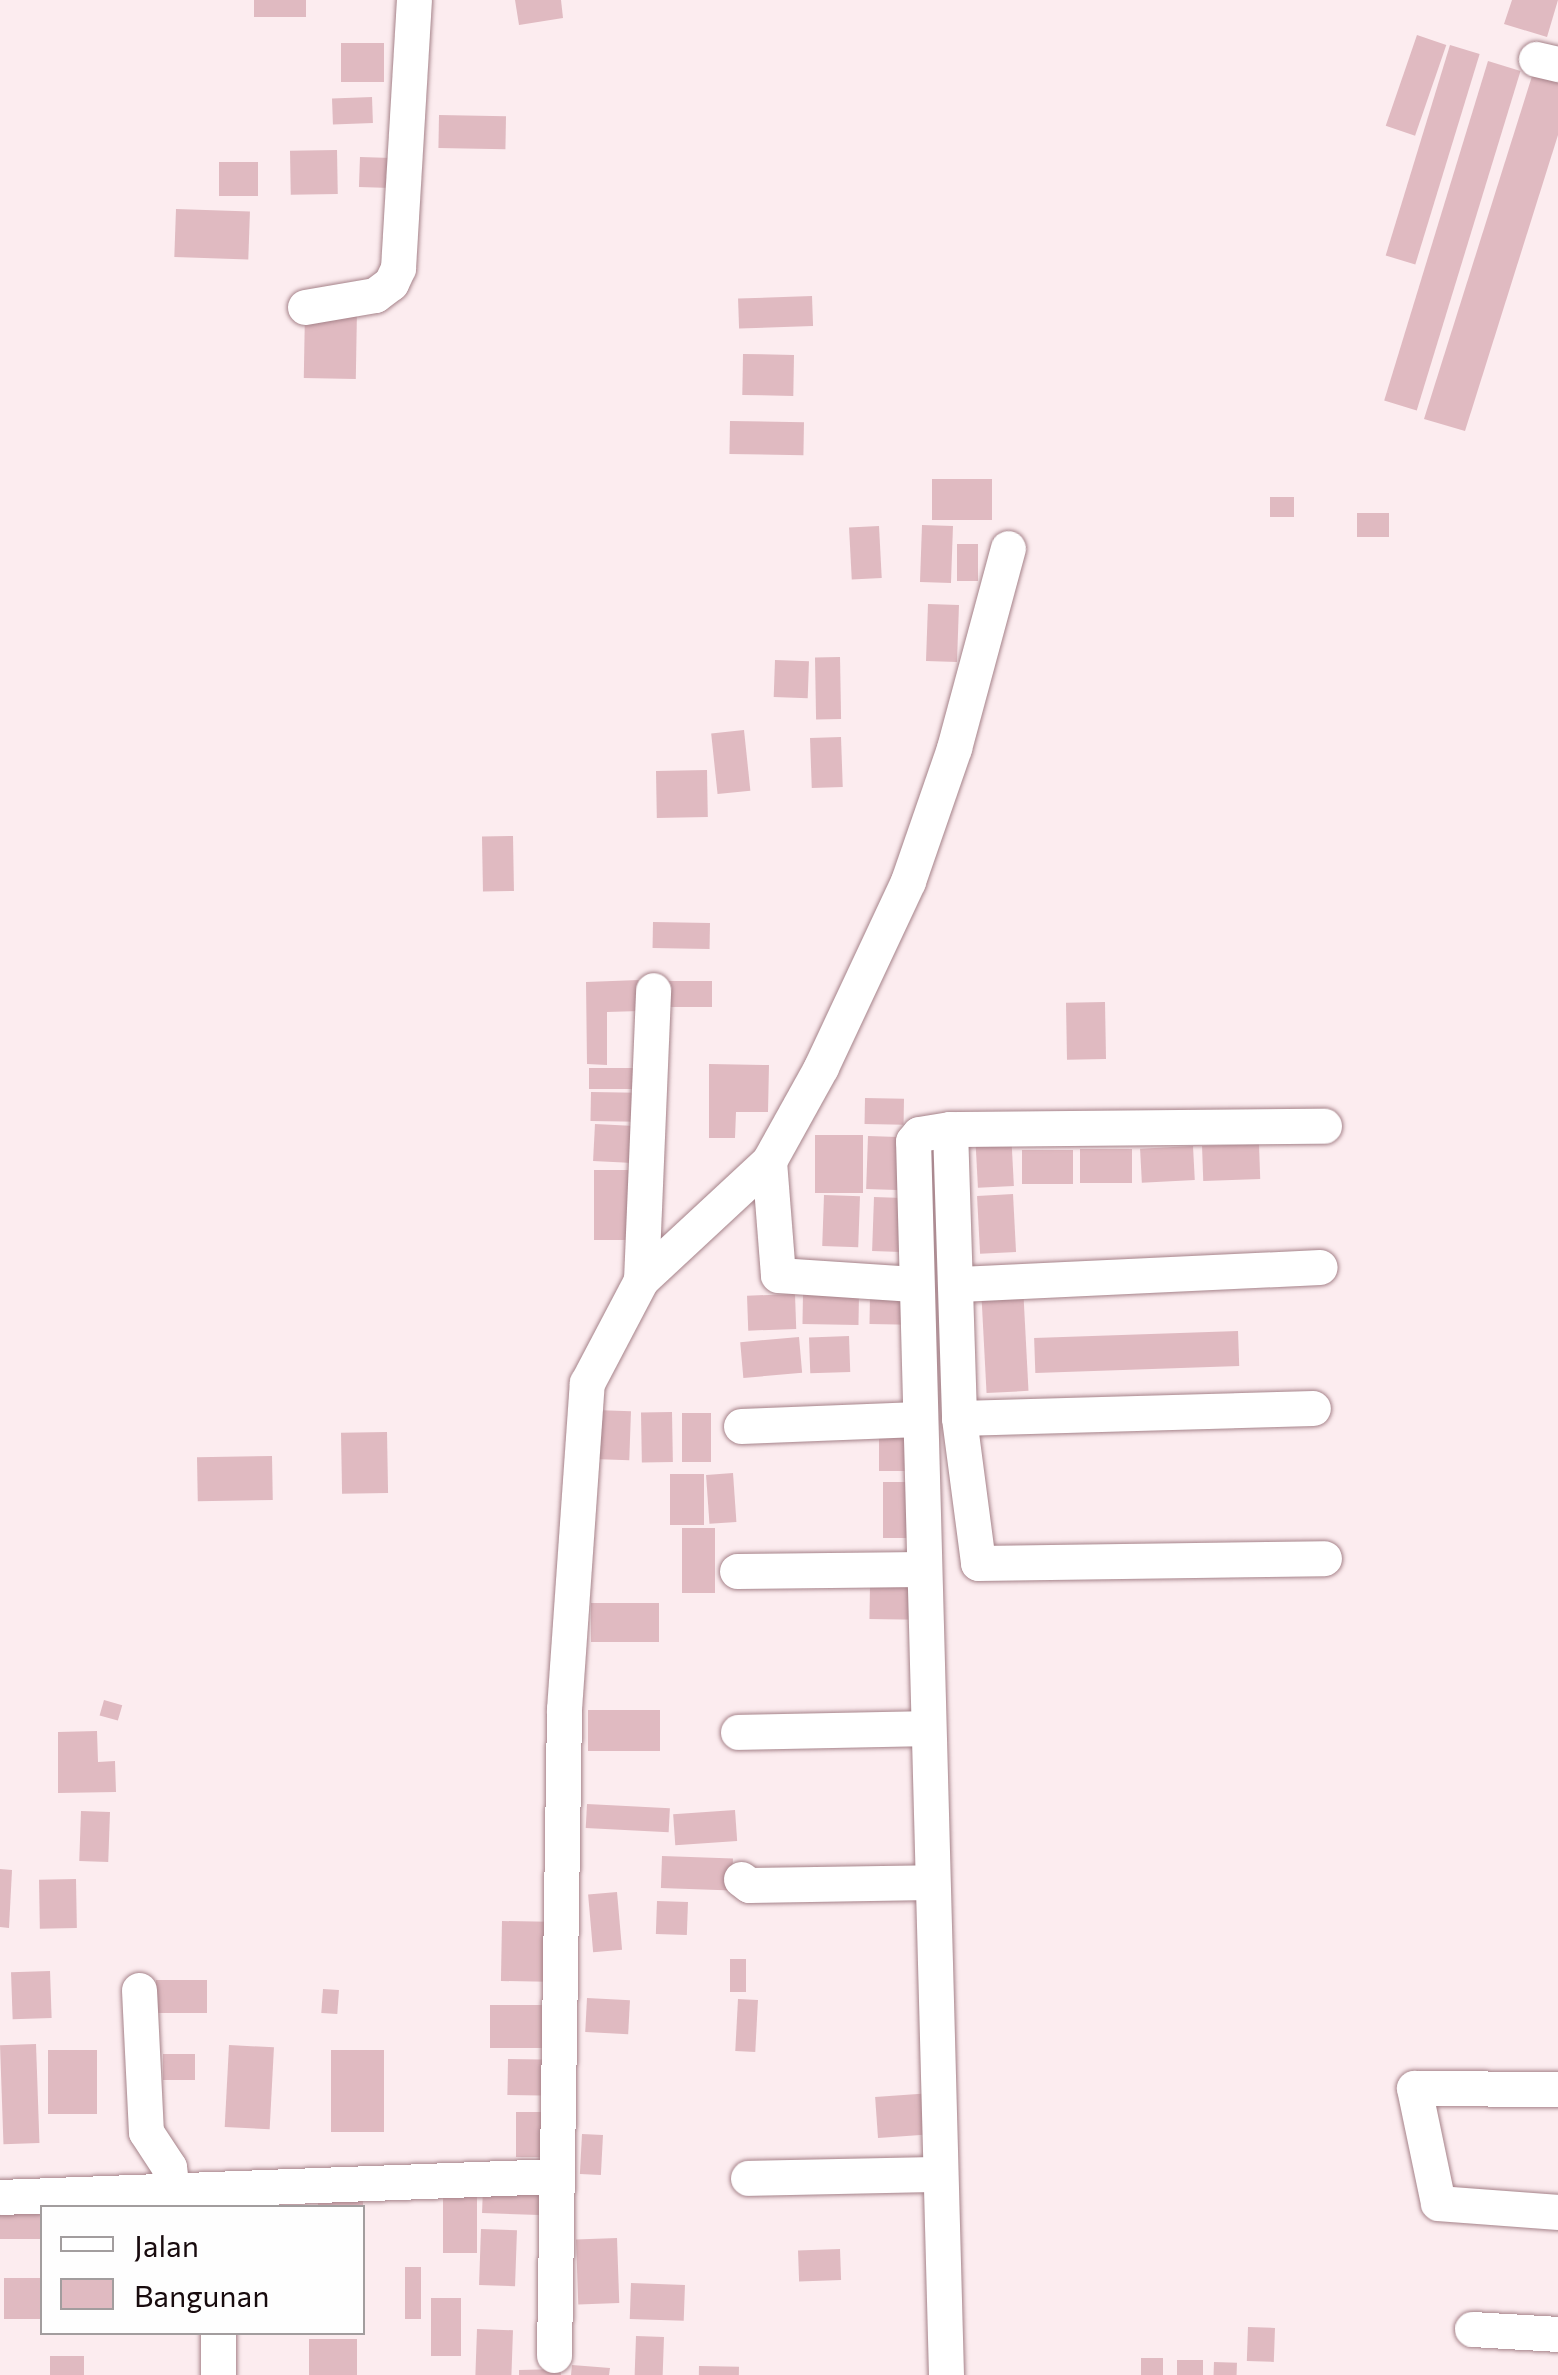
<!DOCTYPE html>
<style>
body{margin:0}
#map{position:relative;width:1558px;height:2375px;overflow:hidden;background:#fcecef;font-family:Commissioner,sans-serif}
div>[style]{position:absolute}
.building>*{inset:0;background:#e0bac1;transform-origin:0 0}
.roads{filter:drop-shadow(0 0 2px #a58289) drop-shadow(0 0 2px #a58289)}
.minor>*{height:35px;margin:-17.5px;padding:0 17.5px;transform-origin:17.5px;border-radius:17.5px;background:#fff}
span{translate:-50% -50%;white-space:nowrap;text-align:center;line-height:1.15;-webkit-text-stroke:8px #fefefe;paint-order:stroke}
.legend{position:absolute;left:40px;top:2205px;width:325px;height:130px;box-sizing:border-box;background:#fefefe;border:2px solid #a29d9e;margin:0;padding:12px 18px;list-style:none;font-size:30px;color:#180b0e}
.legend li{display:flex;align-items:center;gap:20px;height:50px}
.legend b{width:50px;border:2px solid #a29d9e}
</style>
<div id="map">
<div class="building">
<div style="left:254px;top:0;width:52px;height:17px"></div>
<div style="clip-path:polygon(515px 0,561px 0,563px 18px,519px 25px)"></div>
<div style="clip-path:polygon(1512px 0,1558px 0,1547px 37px,1504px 24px)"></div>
<div style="left:1417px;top:35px;width:31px;height:96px;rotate:19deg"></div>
<div style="left:341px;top:43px;width:43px;height:39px"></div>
<div style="left:1450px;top:45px;width:31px;height:220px;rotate:17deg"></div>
<div style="left:1488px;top:61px;width:34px;height:355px;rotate:17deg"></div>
<div style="clip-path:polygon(1533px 73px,1558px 81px,1558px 135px,1465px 431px,1424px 419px)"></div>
<div style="left:372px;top:97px;width:26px;height:40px;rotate:88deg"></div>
<div style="left:439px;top:115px;width:67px;height:33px;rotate:1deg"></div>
<div style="left:337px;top:150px;width:44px;height:47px;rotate:89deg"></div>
<div style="left:360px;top:157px;width:32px;height:30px;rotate:2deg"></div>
<div style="left:219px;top:162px;width:39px;height:34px"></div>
<div style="left:176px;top:209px;width:74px;height:48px;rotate:2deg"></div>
<div style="left:812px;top:296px;width:30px;height:74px;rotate:88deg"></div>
<div style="left:305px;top:309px;width:52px;height:69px;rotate:1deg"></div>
<div style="left:743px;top:354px;width:51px;height:41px;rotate:1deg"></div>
<div style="left:730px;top:421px;width:74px;height:33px;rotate:1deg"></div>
<div style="left:992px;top:479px;width:41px;height:60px;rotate:90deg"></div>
<div style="left:1270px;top:497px;width:24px;height:20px"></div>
<div style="left:1389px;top:513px;width:24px;height:32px;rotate:90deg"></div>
<div style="left:922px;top:525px;width:31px;height:57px;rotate:2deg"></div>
<div style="left:879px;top:526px;width:52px;height:30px;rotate:87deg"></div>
<div style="left:957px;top:544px;width:21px;height:37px"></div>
<div style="left:928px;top:604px;width:31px;height:57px;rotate:2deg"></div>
<div style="left:840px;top:657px;width:62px;height:25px;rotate:89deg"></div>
<div style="left:775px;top:660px;width:34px;height:37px;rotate:2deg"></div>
<div style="left:744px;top:730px;width:61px;height:33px;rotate:84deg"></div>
<div style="left:841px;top:737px;width:50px;height:31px;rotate:88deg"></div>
<div style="left:707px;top:770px;width:47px;height:51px;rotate:89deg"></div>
<div style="left:513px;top:836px;width:55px;height:31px;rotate:89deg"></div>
<div style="left:653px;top:922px;width:57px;height:26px;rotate:1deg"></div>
<div style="clip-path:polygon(639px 980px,640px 1011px,607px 1012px,607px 1065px,587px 1064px,586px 982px)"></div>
<div style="left:656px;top:981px;width:56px;height:26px"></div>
<div style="left:1105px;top:1002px;width:57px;height:39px;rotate:89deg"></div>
<div style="clip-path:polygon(709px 1064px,769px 1065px,768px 1112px,736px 1112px,735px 1138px,709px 1138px)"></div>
<div style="left:637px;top:1068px;width:21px;height:48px;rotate:90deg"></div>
<div style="left:591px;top:1092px;width:46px;height:29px;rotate:1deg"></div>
<div style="left:865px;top:1098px;width:39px;height:26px;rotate:1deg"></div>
<div style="left:595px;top:1124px;width:50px;height:37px;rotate:3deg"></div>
<div style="left:1011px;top:1131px;width:55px;height:36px;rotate:87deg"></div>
<div style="left:815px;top:1135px;width:48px;height:58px"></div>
<div style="left:868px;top:1136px;width:38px;height:53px;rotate:2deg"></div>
<div style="left:1259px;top:1144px;width:35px;height:57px;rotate:88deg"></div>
<div style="left:1193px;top:1146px;width:34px;height:53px;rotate:87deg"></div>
<div style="left:1080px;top:1149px;width:52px;height:34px"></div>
<div style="left:1073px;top:1150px;width:34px;height:51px;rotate:90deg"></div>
<div style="left:594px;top:1170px;width:44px;height:70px"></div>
<div style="left:1013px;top:1194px;width:58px;height:36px;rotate:87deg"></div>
<div style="left:824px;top:1195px;width:36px;height:51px;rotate:2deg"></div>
<div style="left:874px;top:1197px;width:36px;height:54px;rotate:2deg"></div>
<div style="left:1023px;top:1286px;width:105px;height:42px;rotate:87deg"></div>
<div style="left:795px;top:1294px;width:35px;height:48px;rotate:88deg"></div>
<div style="left:803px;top:1294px;width:56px;height:30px;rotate:1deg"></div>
<div style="left:870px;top:1295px;width:41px;height:29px;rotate:1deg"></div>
<div style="left:1238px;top:1331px;width:35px;height:204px;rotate:88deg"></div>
<div style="left:849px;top:1336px;width:36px;height:40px;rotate:88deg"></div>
<div style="left:799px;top:1337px;width:36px;height:59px;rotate:85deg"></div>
<div style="left:595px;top:1410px;width:36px;height:49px;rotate:2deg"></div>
<div style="left:672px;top:1412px;width:50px;height:31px;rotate:89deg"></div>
<div style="left:682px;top:1413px;width:29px;height:49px"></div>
<div style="left:879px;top:1423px;width:34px;height:48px"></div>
<div style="left:387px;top:1432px;width:61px;height:46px;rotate:89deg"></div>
<div style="left:272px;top:1456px;width:44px;height:75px;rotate:89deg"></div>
<div style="left:733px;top:1473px;width:49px;height:27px;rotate:86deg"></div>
<div style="left:670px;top:1474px;width:34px;height:51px"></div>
<div style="left:883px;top:1482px;width:33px;height:56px"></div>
<div style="left:682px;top:1528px;width:33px;height:65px"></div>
<div style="left:870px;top:1586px;width:50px;height:33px;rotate:1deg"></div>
<div style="left:659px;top:1603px;width:39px;height:68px;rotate:90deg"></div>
<div style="left:104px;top:1700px;width:19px;height:16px;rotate:16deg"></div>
<div style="left:660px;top:1710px;width:41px;height:72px;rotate:90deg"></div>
<div style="clip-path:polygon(97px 1731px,98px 1762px,115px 1761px,116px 1792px,58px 1793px,58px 1732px)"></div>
<div style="left:587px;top:1804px;width:83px;height:24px;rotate:3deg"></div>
<div style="left:735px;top:1810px;width:31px;height:62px;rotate:86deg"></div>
<div style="left:81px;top:1811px;width:29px;height:50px;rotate:2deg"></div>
<div style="left:662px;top:1856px;width:71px;height:32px;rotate:2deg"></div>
<div style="clip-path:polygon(0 1869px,12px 1870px,9px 1928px,0 1927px)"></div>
<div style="left:76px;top:1879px;width:49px;height:37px;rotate:89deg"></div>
<div style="left:617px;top:1892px;width:58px;height:29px;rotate:85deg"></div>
<div style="left:657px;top:1901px;width:31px;height:33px;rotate:2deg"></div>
<div style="left:502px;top:1921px;width:46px;height:60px;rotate:1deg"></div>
<div style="left:730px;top:1959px;width:16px;height:33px"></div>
<div style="left:50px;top:1971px;width:47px;height:39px;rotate:88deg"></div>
<div style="left:156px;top:1980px;width:51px;height:33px"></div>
<div style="left:323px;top:1989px;width:16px;height:24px;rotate:4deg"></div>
<div style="left:587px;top:1998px;width:43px;height:34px;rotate:3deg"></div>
<div style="left:738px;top:1999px;width:20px;height:52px;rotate:3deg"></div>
<div style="left:555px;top:2005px;width:43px;height:65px;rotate:90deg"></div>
<div style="left:36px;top:2044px;width:99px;height:36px;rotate:88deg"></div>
<div style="left:229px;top:2045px;width:45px;height:82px;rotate:3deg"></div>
<div style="left:97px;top:2050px;width:64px;height:49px;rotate:90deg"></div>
<div style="left:331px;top:2050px;width:53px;height:82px"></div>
<div style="left:195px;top:2054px;width:26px;height:32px;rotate:90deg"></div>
<div style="left:508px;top:2059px;width:49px;height:36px;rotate:1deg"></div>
<div style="left:932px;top:2093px;width:41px;height:57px;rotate:86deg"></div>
<div style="left:516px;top:2112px;width:39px;height:45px"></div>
<div style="left:582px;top:2134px;width:21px;height:40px;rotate:3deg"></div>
<div style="left:443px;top:2183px;width:34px;height:70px"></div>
<div style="left:483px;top:2186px;width:65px;height:27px;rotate:2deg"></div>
<div style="left:363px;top:2188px;width:20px;height:45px;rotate:90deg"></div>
<div style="left:42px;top:2209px;width:30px;height:42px;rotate:90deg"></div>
<div style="left:481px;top:2229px;width:36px;height:56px;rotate:2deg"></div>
<div style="left:617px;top:2238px;width:65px;height:41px;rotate:88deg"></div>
<div style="left:840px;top:2249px;width:31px;height:42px;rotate:88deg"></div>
<div style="left:405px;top:2267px;width:16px;height:52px"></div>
<div style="left:4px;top:2278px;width:38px;height:41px"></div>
<div style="left:631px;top:2283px;width:54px;height:36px;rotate:2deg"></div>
<div style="left:431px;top:2298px;width:30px;height:58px"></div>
<div style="left:1248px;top:2327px;width:27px;height:34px;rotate:2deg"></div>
<div style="left:477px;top:2329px;width:36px;height:46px;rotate:2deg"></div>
<div style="left:636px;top:2336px;width:28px;height:39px;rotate:2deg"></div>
<div style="left:309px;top:2339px;width:48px;height:36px"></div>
<div style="left:50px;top:2356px;width:34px;height:19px"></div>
<div style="left:1141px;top:2358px;width:22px;height:17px"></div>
<div style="left:1177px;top:2360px;width:26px;height:15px"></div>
<div style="left:1214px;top:2362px;width:23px;height:13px;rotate:2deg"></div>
<div style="clip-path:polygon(572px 2365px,610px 2368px,609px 2375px,571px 2375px)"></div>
<div style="left:699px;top:2366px;width:40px;height:9px;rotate:1deg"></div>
<div style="clip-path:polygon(560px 2369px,561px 2375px,519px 2375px,519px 2370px)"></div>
</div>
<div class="roads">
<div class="minor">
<div style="left:1536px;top:59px;width:23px;rotate:13deg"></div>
<div style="left:305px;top:307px;width:71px;rotate:-9.7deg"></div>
<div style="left:375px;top:295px;width:20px;rotate:-37deg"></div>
<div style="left:391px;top:283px;width:17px;rotate:-65deg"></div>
<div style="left:398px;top:268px;width:268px;rotate:-86.6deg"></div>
<div style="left:950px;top:1129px;width:289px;rotate:88.2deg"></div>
<div style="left:959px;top:1418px;width:146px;rotate:82.5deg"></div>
<div style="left:978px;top:1563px;width:346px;rotate:-0.8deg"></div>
<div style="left:769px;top:1161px;width:114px;rotate:85.5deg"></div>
<div style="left:778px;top:1275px;width:136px;rotate:3.8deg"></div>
<div style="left:641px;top:1280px;width:290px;rotate:-87.6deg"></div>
<div style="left:959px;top:1284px;width:361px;rotate:-2.7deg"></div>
<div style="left:959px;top:1418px;width:354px;rotate:-1.6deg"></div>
<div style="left:741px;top:1426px;width:177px;rotate:-2.3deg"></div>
<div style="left:737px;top:1571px;width:185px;rotate:-0.6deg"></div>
<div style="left:738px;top:1732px;width:189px;rotate:-1.2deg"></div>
<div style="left:741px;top:1879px;width:10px;rotate:37deg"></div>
<div style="left:749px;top:1885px;width:183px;rotate:-0.9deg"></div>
<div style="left:139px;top:1990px;width:142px;rotate:87.2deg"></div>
<div style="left:146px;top:2132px;width:42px;rotate:56.7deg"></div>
<div style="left:169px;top:2167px;width:23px;rotate:83deg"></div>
<div style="left:1558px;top:2089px;width:144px;rotate:-179.6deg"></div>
<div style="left:1414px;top:2088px;width:117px;rotate:78.2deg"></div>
<div style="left:1438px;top:2203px;width:120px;rotate:4.3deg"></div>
<div style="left:748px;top:2178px;width:192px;rotate:-1.2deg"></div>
<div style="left:0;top:2197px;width:556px;rotate:-2.16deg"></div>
<div style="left:1472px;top:2329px;width:86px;rotate:3.3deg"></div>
<div style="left:554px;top:2355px;width:646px;rotate:-89.11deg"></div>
<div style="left:564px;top:1709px;width:327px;rotate:-86deg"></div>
<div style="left:587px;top:1383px;width:116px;rotate:-62.3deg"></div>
<div style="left:641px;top:1280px;width:175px;rotate:-42.9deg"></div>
<div style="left:769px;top:1161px;width:107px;rotate:-61deg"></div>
<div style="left:821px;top:1067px;width:205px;rotate:-64.9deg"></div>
<div style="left:908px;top:881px;width:141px;rotate:-70.9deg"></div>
<div style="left:954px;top:748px;width:207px;rotate:-74.9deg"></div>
<div style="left:218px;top:2375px;width:43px;rotate:-90deg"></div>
<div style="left:946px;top:2375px;width:1234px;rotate:-91.53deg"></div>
<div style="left:913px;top:1141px;width:9px;rotate:-49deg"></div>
<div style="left:919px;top:1134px;width:31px;rotate:-9deg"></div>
<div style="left:950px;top:1129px;width:374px;rotate:-0.5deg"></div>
</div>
</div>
<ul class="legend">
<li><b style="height:12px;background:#fff"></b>Jalan</li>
<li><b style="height:28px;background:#e0bac1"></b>Bangunan</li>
</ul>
</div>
